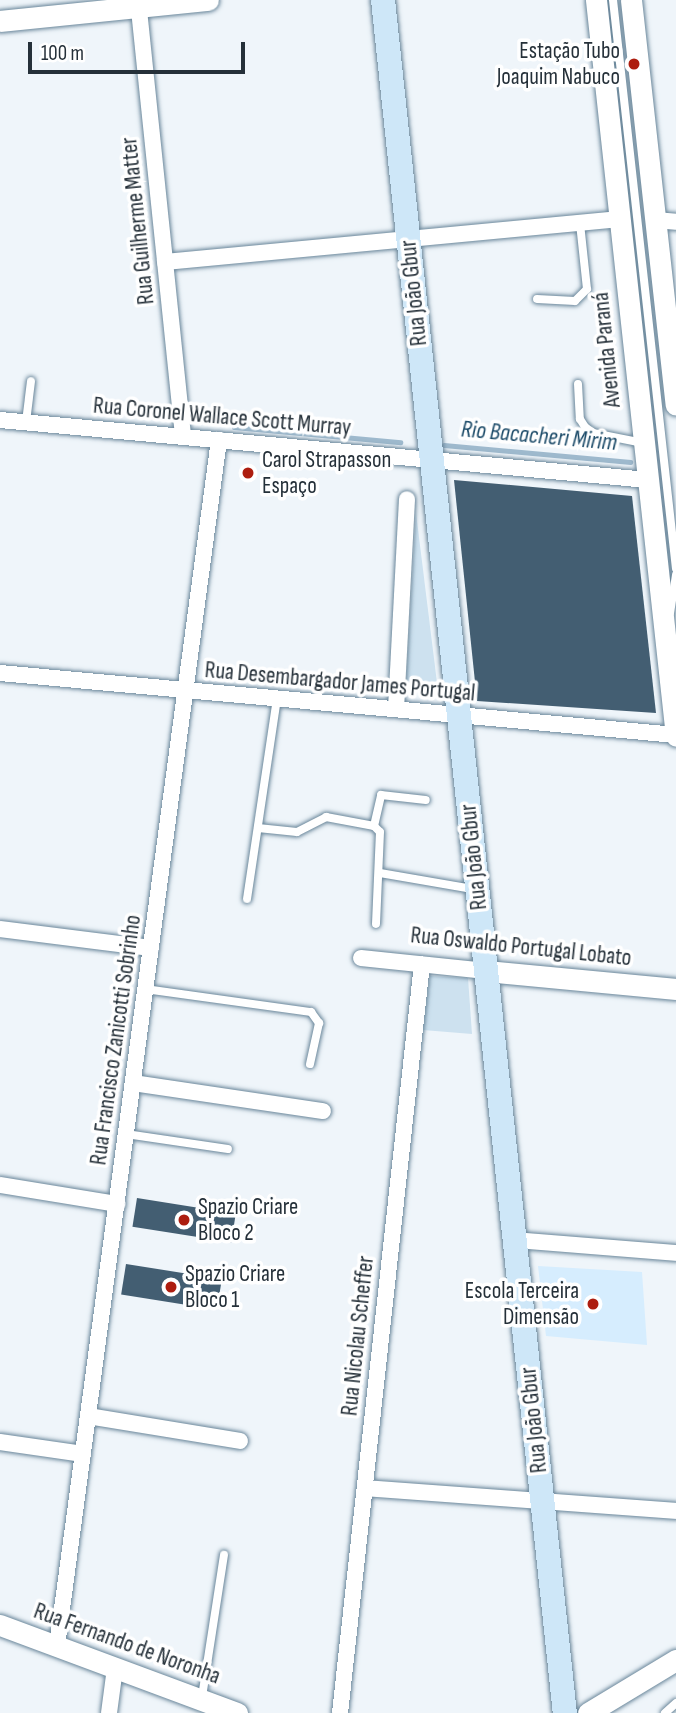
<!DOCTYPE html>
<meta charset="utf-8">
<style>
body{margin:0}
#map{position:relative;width:676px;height:1713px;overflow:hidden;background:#eff5fa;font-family:"Sofia Sans Condensed",sans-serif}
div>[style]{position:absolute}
.built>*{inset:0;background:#d6edfe}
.green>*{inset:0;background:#cde1ef}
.stream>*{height:4.5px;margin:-2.25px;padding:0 2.25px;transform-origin:2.25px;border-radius:2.25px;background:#9eb9cd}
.building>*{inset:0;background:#435e72;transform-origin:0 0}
.roads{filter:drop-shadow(0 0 2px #69869a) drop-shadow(0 0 2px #69869a)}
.lane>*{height:8px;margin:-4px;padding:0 4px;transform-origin:4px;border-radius:4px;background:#fff}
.street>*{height:16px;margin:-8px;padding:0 8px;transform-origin:8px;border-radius:8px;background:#fff}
.secondary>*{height:21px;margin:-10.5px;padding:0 10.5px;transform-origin:10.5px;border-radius:10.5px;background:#fff}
.primary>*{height:24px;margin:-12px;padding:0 12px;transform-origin:12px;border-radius:12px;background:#cee7f8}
.dots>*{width:19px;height:19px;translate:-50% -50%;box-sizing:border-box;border:4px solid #fff;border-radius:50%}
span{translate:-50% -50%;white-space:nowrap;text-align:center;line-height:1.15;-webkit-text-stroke:7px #fff;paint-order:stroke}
.poi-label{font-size:23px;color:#253039}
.right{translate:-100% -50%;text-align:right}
.left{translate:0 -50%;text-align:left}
.street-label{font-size:23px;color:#253039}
.water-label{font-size:24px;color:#1a4967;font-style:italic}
.scale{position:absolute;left:28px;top:42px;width:217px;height:32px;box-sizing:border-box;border:4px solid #253039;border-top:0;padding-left:9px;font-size:21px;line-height:24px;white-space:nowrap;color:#253039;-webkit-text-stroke:5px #fff;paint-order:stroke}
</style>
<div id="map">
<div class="built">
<div style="clip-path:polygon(538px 1266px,642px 1272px,647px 1345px,546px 1336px)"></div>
</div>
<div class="green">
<div style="clip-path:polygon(416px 513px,438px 691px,406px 687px)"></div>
<div style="clip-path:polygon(430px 976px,468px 978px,472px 1034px,423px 1030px)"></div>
</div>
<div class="stream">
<div style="left:234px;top:427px;width:167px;rotate:5.2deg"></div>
<div style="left:444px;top:445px;width:187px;rotate:5.2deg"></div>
</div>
<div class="building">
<div style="clip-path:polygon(454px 480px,632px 496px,656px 713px,477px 701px)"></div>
<div style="left:137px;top:1198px;width:100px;height:29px;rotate:9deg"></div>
<div style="left:126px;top:1264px;width:97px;height:31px;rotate:9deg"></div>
</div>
<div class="roads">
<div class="lane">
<div style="left:613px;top:0;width:572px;rotate:83.68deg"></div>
<div style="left:537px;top:299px;width:38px;rotate:3deg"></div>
<div style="left:575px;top:301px;width:17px;rotate:-45deg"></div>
<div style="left:587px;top:289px;width:66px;rotate:-96.1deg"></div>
<div style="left:578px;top:384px;width:35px;rotate:87deg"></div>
<div style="left:580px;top:419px;width:9px;rotate:58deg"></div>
<div style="left:585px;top:427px;width:10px;rotate:37deg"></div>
<div style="left:593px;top:433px;width:51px;rotate:11.3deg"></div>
<div style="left:26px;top:422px;width:41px;rotate:-83deg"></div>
<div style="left:670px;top:613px;width:39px;rotate:-81deg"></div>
<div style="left:374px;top:826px;width:32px;rotate:-77deg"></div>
<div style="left:381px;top:795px;width:45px;rotate:6.3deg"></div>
<div style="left:258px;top:828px;width:39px;rotate:6deg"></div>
<div style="left:297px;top:832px;width:33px;rotate:-27deg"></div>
<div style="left:326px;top:817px;width:49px;rotate:10.6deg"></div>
<div style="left:374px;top:826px;width:8px;rotate:45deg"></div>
<div style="left:380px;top:832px;width:92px;rotate:92.5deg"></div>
<div style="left:380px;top:873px;width:94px;rotate:9.8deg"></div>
<div style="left:247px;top:899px;width:202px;rotate:-81.5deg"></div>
<div style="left:145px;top:989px;width:168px;rotate:7.9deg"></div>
<div style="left:311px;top:1012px;width:14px;rotate:54deg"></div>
<div style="left:319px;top:1023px;width:42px;rotate:102.4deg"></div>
<div style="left:126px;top:1134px;width:103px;rotate:8.4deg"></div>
<div style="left:202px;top:1697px;width:144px;rotate:-81.2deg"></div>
<div style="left:665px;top:1713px;width:15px;rotate:-42deg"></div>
</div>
<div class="street">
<div style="left:138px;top:0;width:439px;rotate:84.1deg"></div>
<div style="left:655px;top:220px;width:21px;rotate:5deg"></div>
<div style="left:165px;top:262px;width:457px;rotate:-5.4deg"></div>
<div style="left:0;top:420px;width:651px;rotate:5.29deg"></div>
<div style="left:0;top:673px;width:679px;rotate:5.24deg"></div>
<div style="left:396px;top:709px;width:210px;rotate:-87deg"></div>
<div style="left:0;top:929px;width:152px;rotate:7.2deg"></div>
<div style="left:361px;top:958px;width:126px;rotate:5.9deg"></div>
<div style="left:133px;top:1083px;width:192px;rotate:8.4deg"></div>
<div style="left:0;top:1185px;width:119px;rotate:9.2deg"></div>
<div style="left:515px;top:1240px;width:162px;rotate:4.6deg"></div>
<div style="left:88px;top:1416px;width:154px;rotate:9.3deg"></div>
<div style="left:0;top:1442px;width:84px;rotate:8.2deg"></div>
<div style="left:365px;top:1488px;width:312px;rotate:4.2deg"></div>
<div style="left:57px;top:1646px;width:1217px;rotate:-82.35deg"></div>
<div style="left:109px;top:1713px;width:45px;rotate:-82.4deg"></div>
<div style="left:340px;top:1713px;width:753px;rotate:-83.75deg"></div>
</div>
<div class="secondary">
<div style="left:596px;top:0;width:740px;rotate:83.8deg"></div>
<div style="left:631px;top:0;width:407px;rotate:83.7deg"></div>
<div style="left:0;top:21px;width:209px;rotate:-5.8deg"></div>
<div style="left:486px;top:971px;width:191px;rotate:5.4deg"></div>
<div style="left:0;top:1625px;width:253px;rotate:20.4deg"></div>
<div style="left:588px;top:1713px;width:103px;rotate:-31.1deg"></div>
</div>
<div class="primary">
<div style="left:383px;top:0;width:1723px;rotate:83.94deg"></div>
</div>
</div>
<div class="dots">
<div style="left:634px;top:64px;background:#ad1d0f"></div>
<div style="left:248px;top:473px;background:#ad1d0f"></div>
<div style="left:184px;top:1220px;background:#ad1d0f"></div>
<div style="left:171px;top:1287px;background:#ad1d0f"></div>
<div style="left:593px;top:1304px;background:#ad1d0f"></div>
</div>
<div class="poi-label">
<span class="right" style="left:620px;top:64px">Estação Tubo<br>Joaquim Nabuco</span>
<span class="left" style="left:262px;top:473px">Carol Strapasson<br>Espaço</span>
<span class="left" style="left:198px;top:1220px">Spazio Criare<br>Bloco 2</span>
<span class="left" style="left:185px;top:1287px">Spazio Criare<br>Bloco 1</span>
<span class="right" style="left:579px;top:1304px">Escola Terceira<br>Dimensão</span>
</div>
<div class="street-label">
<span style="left:138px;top:221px;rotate:-96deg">Rua Guilherme Matter</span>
<span style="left:414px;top:293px;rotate:-96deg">Rua João Gbur</span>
<span style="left:607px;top:350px;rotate:-96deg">Avenida Paraná</span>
<span style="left:222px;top:417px;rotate:5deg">Rua Coronel Wallace Scott Murray</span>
<span style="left:340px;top:682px;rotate:5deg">Rua Desembargador James Portugal</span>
<span style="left:474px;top:857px;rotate:-96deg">Rua João Gbur</span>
<span style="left:521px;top:947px;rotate:6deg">Rua Oswaldo Portugal Lobato</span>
<span style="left:116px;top:1040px;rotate:-82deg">Rua Francisco Zanicotti Sobrinho</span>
<span style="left:358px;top:1336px;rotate:-84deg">Rua Nicolau Scheffer</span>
<span style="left:534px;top:1420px;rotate:-96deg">Rua João Gbur</span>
<span style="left:127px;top:1644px;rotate:20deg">Rua Fernando de Noronha</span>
</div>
<div class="water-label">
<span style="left:539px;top:436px;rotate:5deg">Rio Bacacheri Mirim</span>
</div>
<div class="scale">100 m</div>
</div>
